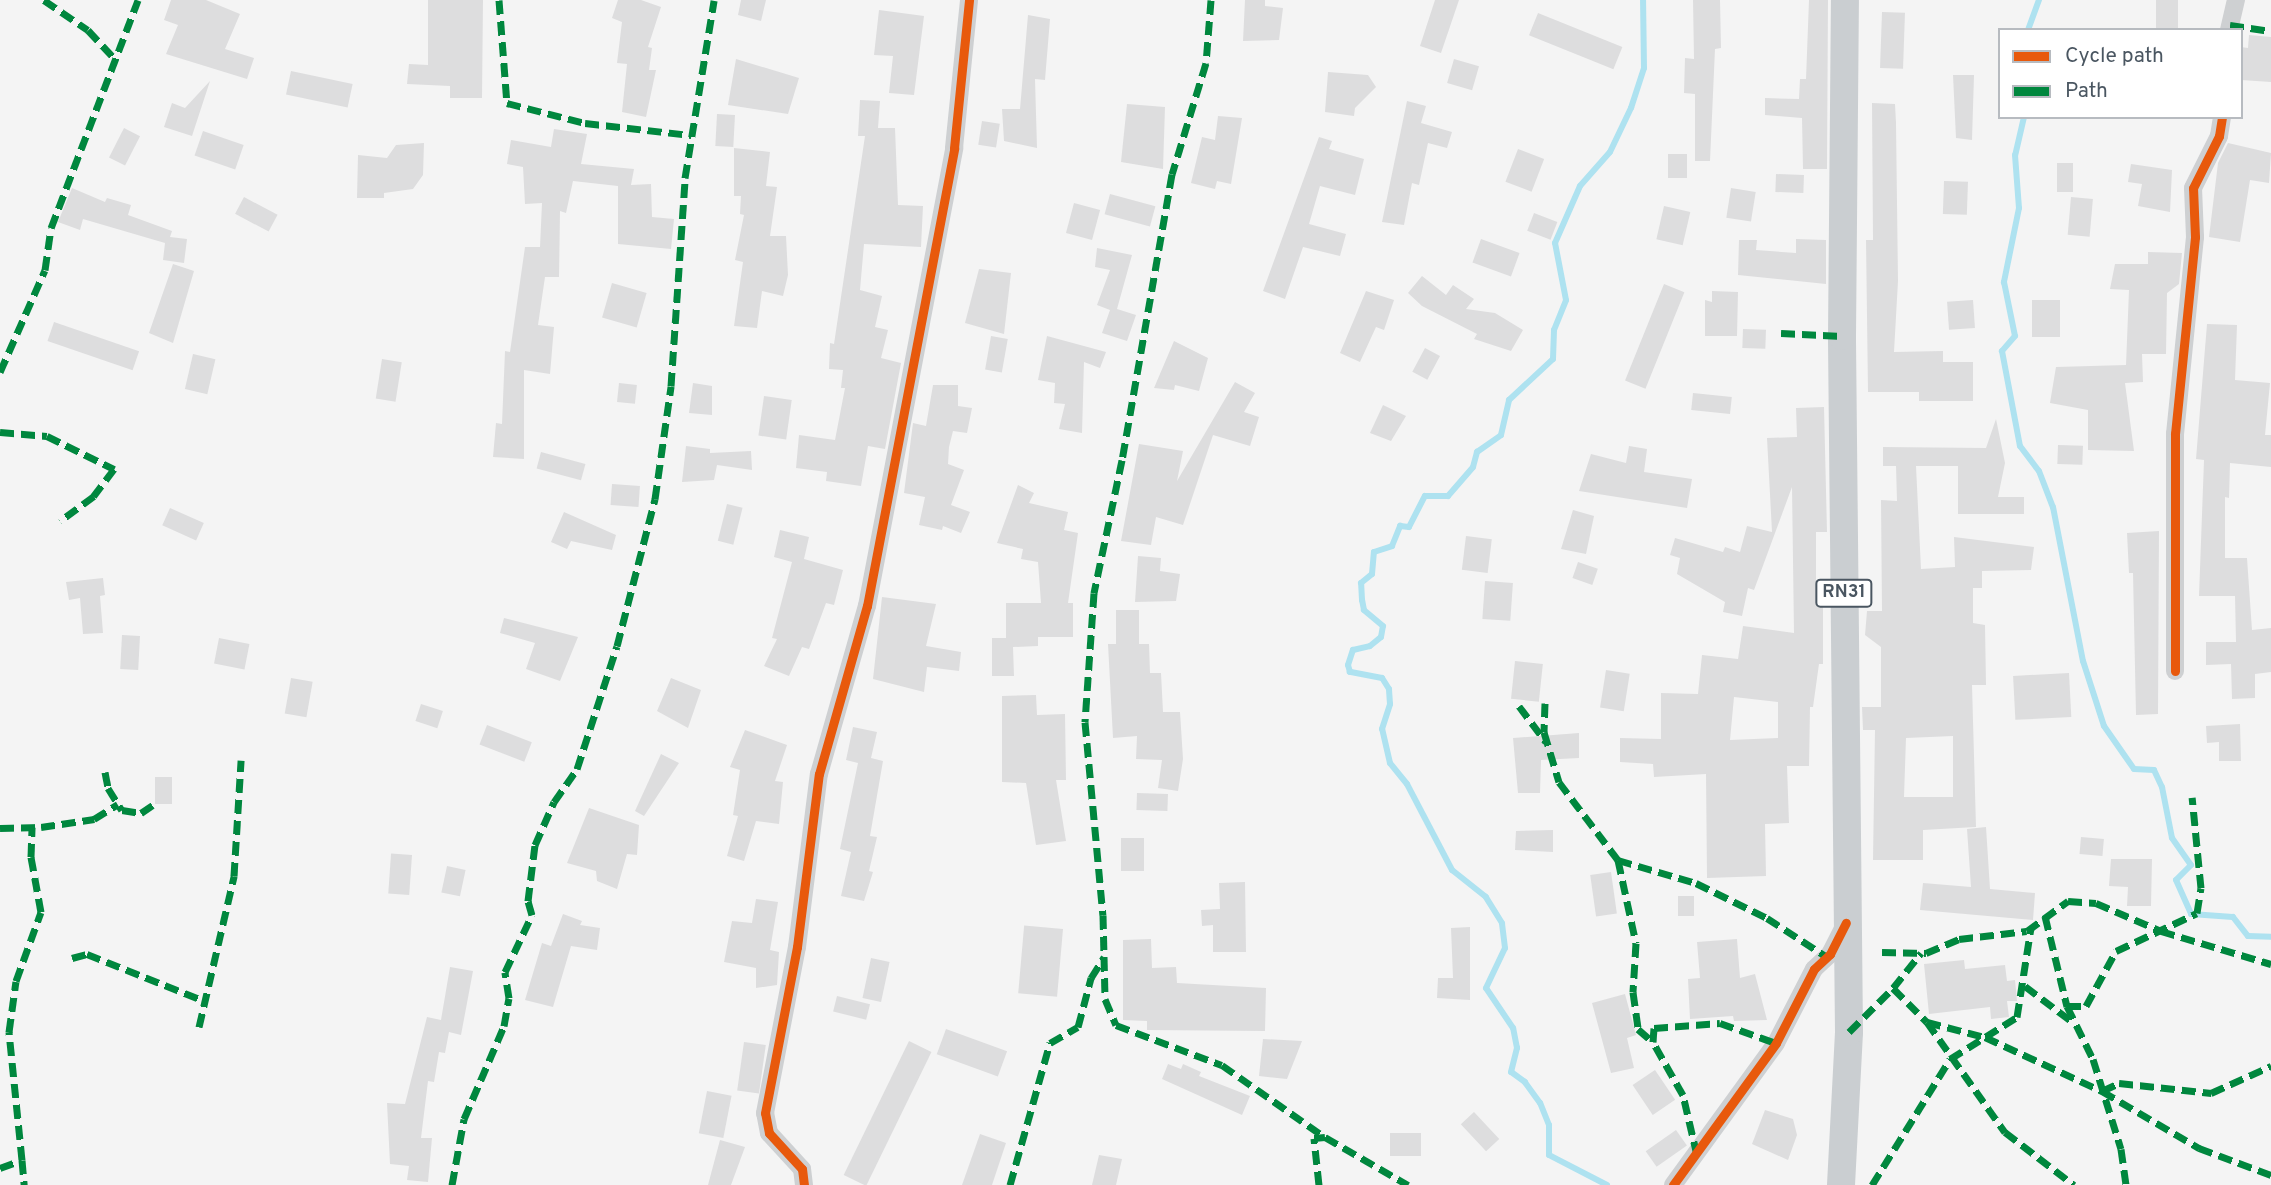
<!DOCTYPE html>
<style>
body{margin:0}
#map{position:relative;width:2271px;height:1185px;overflow:hidden;background:#f4f4f4;font-family:Overpass,sans-serif}
div>[style]{position:absolute}
.stream>*{height:6px;margin:-3px;padding:0 3px;transform-origin:3px;border-radius:3px;background:#aee2f0}
.building>*{inset:0;background:#ddddde;transform-origin:0 0}
.street>*{height:18px;margin:-9px;padding:0 9px;transform-origin:9px;border-radius:9px;background:#ced0d2}
.primary>*{height:28px;margin:-14px;padding:0 14px;transform-origin:14px;border-radius:14px;background:#caced1}
.quiet>*{height:7px;margin-top:-3.5px;transform-origin:0;background:repeating-linear-gradient(90deg,#00873e 0 14px,transparent 0 21px)}
.cycleway>*{height:9px;margin:-4.5px;padding:0 4.5px;transform-origin:4.5px;border-radius:4.5px;background:#e8590c}
span{translate:-50% -50%;white-space:nowrap;text-align:center;line-height:1.15;-webkit-text-stroke:7px #fff;paint-order:stroke}
.shield-label span{padding:2px 5px;background:#fff;border:2px solid;border-radius:5px;-webkit-text-stroke-width:0}
.shield-label{font-size:18px;color:#4a5661;font-weight:700}
.legend{position:absolute;left:1998px;top:28px;width:245px;height:91px;box-sizing:border-box;background:#fff;border:2px solid #b7bbc0;margin:0;padding:9px 12px;list-style:none;font-size:21px;color:#4a5661}
.legend li{display:flex;align-items:center;gap:14px;height:35px}
.legend b{width:35px;border:2px solid #b7bbc0}
</style>
<div id="map">
<div class="stream">
<div style="left:2028px;top:30px;width:32px;rotate:-70deg"></div>
<div style="left:2024px;top:117px;width:39px;rotate:103deg"></div>
<div style="left:2015px;top:155px;width:53px;rotate:85.7deg"></div>
<div style="left:2019px;top:208px;width:76px;rotate:101.5deg"></div>
<div style="left:2004px;top:282px;width:55px;rotate:78.5deg"></div>
<div style="left:2015px;top:336px;width:20px;rotate:131deg"></div>
<div style="left:2002px;top:351px;width:97px;rotate:79.3deg"></div>
<div style="left:2020px;top:446px;width:31px;rotate:53deg"></div>
<div style="left:2039px;top:471px;width:39px;rotate:69deg"></div>
<div style="left:2053px;top:507px;width:157px;rotate:79deg"></div>
<div style="left:2083px;top:661px;width:68px;rotate:72.1deg"></div>
<div style="left:2104px;top:726px;width:52px;rotate:55.1deg"></div>
<div style="left:2134px;top:769px;width:20px;rotate:3deg"></div>
<div style="left:2154px;top:770px;width:19px;rotate:65deg"></div>
<div style="left:2162px;top:787px;width:52px;rotate:78.9deg"></div>
<div style="left:2172px;top:838px;width:33px;rotate:55deg"></div>
<div style="left:2191px;top:865px;width:21px;rotate:135deg"></div>
<div style="left:2176px;top:880px;width:37px;rotate:66deg"></div>
<div style="left:2191px;top:914px;width:42px;rotate:4.1deg"></div>
<div style="left:2233px;top:917px;width:24px;rotate:52deg"></div>
<div style="left:2248px;top:936px;width:23px;rotate:2deg"></div>
<div style="left:1607px;top:1185px;width:65px;rotate:-152.7deg"></div>
<div style="left:1549px;top:1155px;width:30px;rotate:-90deg"></div>
<div style="left:1549px;top:1125px;width:24px;rotate:-112deg"></div>
<div style="left:1540px;top:1103px;width:26px;rotate:-126deg"></div>
<div style="left:1525px;top:1082px;width:17px;rotate:-144deg"></div>
<div style="left:1511px;top:1072px;width:25px;rotate:-76deg"></div>
<div style="left:1517px;top:1048px;width:20px;rotate:-101deg"></div>
<div style="left:1513px;top:1028px;width:48px;rotate:-124deg"></div>
<div style="left:1486px;top:988px;width:44px;rotate:-64.6deg"></div>
<div style="left:1505px;top:948px;width:25px;rotate:-97deg"></div>
<div style="left:1502px;top:923px;width:31px;rotate:-122deg"></div>
<div style="left:1486px;top:897px;width:43px;rotate:-141.5deg"></div>
<div style="left:1452px;top:870px;width:97px;rotate:-117.6deg"></div>
<div style="left:1407px;top:784px;width:27px;rotate:-129deg"></div>
<div style="left:1390px;top:763px;width:35px;rotate:-103deg"></div>
<div style="left:1382px;top:729px;width:26px;rotate:-72deg"></div>
<div style="left:1390px;top:704px;width:15px;rotate:-94deg"></div>
<div style="left:1389px;top:689px;width:13px;rotate:-122deg"></div>
<div style="left:1382px;top:678px;width:33px;rotate:-169deg"></div>
<div style="left:1350px;top:672px;width:7px;rotate:-106deg"></div>
<div style="left:1348px;top:665px;width:16px;rotate:-72deg"></div>
<div style="left:1353px;top:650px;width:17px;rotate:-13deg"></div>
<div style="left:1370px;top:646px;width:14px;rotate:-39deg"></div>
<div style="left:1381px;top:637px;width:11px;rotate:-80deg"></div>
<div style="left:1383px;top:626px;width:25px;rotate:-140deg"></div>
<div style="left:1364px;top:610px;width:10px;rotate:-101deg"></div>
<div style="left:1362px;top:600px;width:17px;rotate:-93deg"></div>
<div style="left:1361px;top:583px;width:14px;rotate:-39deg"></div>
<div style="left:1372px;top:574px;width:22px;rotate:-85deg"></div>
<div style="left:1374px;top:552px;width:19px;rotate:-18deg"></div>
<div style="left:1392px;top:546px;width:22px;rotate:-68deg"></div>
<div style="left:1400px;top:526px;width:9px;rotate:6deg"></div>
<div style="left:1409px;top:527px;width:35px;rotate:-63deg"></div>
<div style="left:1425px;top:496px;width:23px"></div>
<div style="left:1448px;top:496px;width:38px;rotate:-49deg"></div>
<div style="left:1473px;top:467px;width:16px;rotate:-75deg"></div>
<div style="left:1477px;top:452px;width:29px;rotate:-35deg"></div>
<div style="left:1501px;top:435px;width:36px;rotate:-77deg"></div>
<div style="left:1509px;top:400px;width:60px;rotate:-43deg"></div>
<div style="left:1553px;top:359px;width:29px;rotate:-88deg"></div>
<div style="left:1554px;top:330px;width:32px;rotate:-68deg"></div>
<div style="left:1566px;top:300px;width:58px;rotate:-100.9deg"></div>
<div style="left:1555px;top:243px;width:62px;rotate:-66.3deg"></div>
<div style="left:1580px;top:186px;width:45px;rotate:-48.6deg"></div>
<div style="left:1610px;top:152px;width:49px;rotate:-64.5deg"></div>
<div style="left:1631px;top:108px;width:42px;rotate:-72deg"></div>
<div style="left:1644px;top:68px;width:68px;rotate:-90.8deg"></div>
</div>
<div class="building">
<div style="clip-path:polygon(171px 0,206px 0,240px 14px,225px 49px,254px 58px,247px 79px,166px 54px,178px 25px,164px 20px)"></div>
<div style="clip-path:polygon(428px 0,483px 0,482px 98px,450px 98px,450px 86px,407px 84px,409px 64px,428px 65px)"></div>
<div style="clip-path:polygon(618px 0,641px 0,661px 7px,648px 47px,652px 48px,649px 70px,656px 70px,646px 117px,622px 112px,627px 64px,617px 63px,622px 22px,612px 18px)"></div>
<div style="clip-path:polygon(741px 0,766px 0,761px 21px,738px 15px)"></div>
<div style="clip-path:polygon(1245px 0,1265px 0,1265px 6px,1283px 8px,1279px 40px,1243px 41px)"></div>
<div style="clip-path:polygon(1435px 0,1459px 0,1441px 53px,1420px 46px)"></div>
<div style="clip-path:polygon(1693px 0,1720px 0,1721px 48px,1715px 49px,1710px 161px,1695px 161px,1695px 94px,1684px 93px,1685px 58px,1694px 59px)"></div>
<div style="clip-path:polygon(1809px 0,1828px 0,1827px 169px,1803px 169px,1802px 118px,1765px 115px,1765px 98px,1799px 99px,1800px 79px,1806px 79px)"></div>
<div style="left:2156px;top:0;width:22px;height:30px"></div>
<div style="clip-path:polygon(879px 10px,924px 16px,914px 95px,889px 93px,893px 56px,874px 55px)"></div>
<div style="left:1882px;top:12px;width:23px;height:56px;rotate:2deg"></div>
<div style="left:1538px;top:13px;width:91px;height:24px;rotate:22deg"></div>
<div style="clip-path:polygon(1028px 15px,1050px 19px,1045px 80px,1035px 79px,1037px 148px,1004px 141px,1002px 109px,1020px 109px)"></div>
<div style="clip-path:polygon(2249px 35px,2271px 37px,2271px 82px,2241px 80px,2241px 47px,2248px 48px)"></div>
<div style="clip-path:polygon(736px 59px,799px 78px,788px 114px,728px 105px)"></div>
<div style="left:1454px;top:59px;width:26px;height:25px;rotate:16deg"></div>
<div style="left:291px;top:71px;width:63px;height:24px;rotate:12deg"></div>
<div style="clip-path:polygon(1328px 72px,1368px 75px,1376px 87px,1355px 108px,1354px 116px,1325px 112px)"></div>
<div style="clip-path:polygon(1953px 75px,1974px 75px,1972px 140px,1956px 138px)"></div>
<div style="clip-path:polygon(210px 81px,192px 136px,164px 127px,172px 103px,185px 108px)"></div>
<div style="clip-path:polygon(860px 100px,880px 101px,878px 128px,895px 128px,898px 205px,923px 206px,921px 247px,864px 244px,860px 290px,882px 296px,875px 327px,888px 330px,881px 358px,901px 363px,885px 449px,868px 446px,861px 486px,826px 481px,827px 472px,796px 468px,799px 435px,835px 440px,845px 388px,841px 388px,843px 370px,829px 369px,830px 343px,834px 344px,865px 136px,858px 136px)"></div>
<div style="clip-path:polygon(1407px 101px,1426px 106px,1421px 123px,1452px 132px,1447px 148px,1428px 143px,1419px 185px,1412px 183px,1404px 225px,1382px 222px)"></div>
<div style="clip-path:polygon(1872px 103px,1895px 104px,1896px 123px,1898px 281px,1894px 352px,1943px 351px,1943px 362px,1973px 362px,1973px 401px,1919px 401px,1919px 392px,1868px 392px,1866px 240px,1873px 240px)"></div>
<div style="clip-path:polygon(1127px 104px,1165px 107px,1163px 169px,1121px 162px)"></div>
<div style="left:717px;top:114px;width:18px;height:32px;rotate:3deg"></div>
<div style="clip-path:polygon(1218px 116px,1242px 118px,1231px 184px,1217px 181px,1215px 189px,1191px 183px,1202px 137px,1215px 140px)"></div>
<div style="left:982px;top:121px;width:18px;height:24px;rotate:9deg"></div>
<div style="left:124px;top:128px;width:18px;height:33px;rotate:27deg"></div>
<div style="clip-path:polygon(554px 129px,587px 134px,581px 164px,634px 169px,631px 185px,651px 184px,652px 217px,674px 219px,671px 249px,618px 244px,618px 186px,573px 181px,566px 213px,560px 211px,559px 277px,545px 277px,538px 325px,554px 327px,550px 374px,524px 370px,524px 459px,493px 457px,496px 423px,502px 424px,505px 351px,510px 352px,525px 247px,540px 247px,542px 203px,525px 204px,523px 167px,507px 164px,511px 140px,551px 147px)"></div>
<div style="left:203px;top:131px;width:43px;height:26px;rotate:19deg"></div>
<div style="clip-path:polygon(1319px 137px,1332px 141px,1329px 149px,1364px 159px,1355px 195px,1320px 186px,1309px 224px,1346px 234px,1340px 256px,1303px 247px,1285px 299px,1263px 291px)"></div>
<div style="clip-path:polygon(424px 143px,423px 175px,413px 189px,384px 193px,384px 198px,357px 198px,358px 155px,387px 158px,396px 145px)"></div>
<div style="clip-path:polygon(2228px 143px,2271px 153px,2269px 183px,2250px 180px,2240px 242px,2209px 237px,2218px 163px)"></div>
<div style="clip-path:polygon(734px 148px,770px 152px,766px 186px,777px 187px,770px 236px,786px 236px,788px 275px,783px 296px,762px 291px,757px 328px,734px 326px,743px 262px,735px 260px,744px 215px,740px 214px,741px 196px,734px 196px)"></div>
<div style="left:1518px;top:149px;width:28px;height:35px;rotate:21deg"></div>
<div style="left:1668px;top:154px;width:19px;height:24px"></div>
<div style="left:2057px;top:163px;width:16px;height:29px"></div>
<div style="clip-path:polygon(2131px 164px,2172px 170px,2170px 212px,2138px 206px,2142px 184px,2128px 182px)"></div>
<div style="left:1776px;top:174px;width:28px;height:18px;rotate:2deg"></div>
<div style="left:1944px;top:181px;width:24px;height:33px;rotate:2deg"></div>
<div style="clip-path:polygon(72px 188px,105px 202px,107px 198px,131px 205px,128px 215px,172px 231px,170px 237px,187px 239px,184px 263px,163px 260px,165px 243px,83px 219px,80px 230px,58px 222px)"></div>
<div style="left:1731px;top:188px;width:25px;height:30px;rotate:9deg"></div>
<div style="left:1110px;top:194px;width:47px;height:21px;rotate:15deg"></div>
<div style="left:244px;top:197px;width:38px;height:19px;rotate:28deg"></div>
<div style="left:2071px;top:197px;width:22px;height:38px;rotate:5deg"></div>
<div style="left:1074px;top:203px;width:27px;height:31px;rotate:15deg"></div>
<div style="left:1664px;top:206px;width:27px;height:34px;rotate:13deg"></div>
<div style="left:1534px;top:213px;width:25px;height:19px;rotate:21deg"></div>
<div style="left:1481px;top:239px;width:41px;height:25px;rotate:20deg"></div>
<div style="clip-path:polygon(1796px 239px,1826px 240px,1826px 284px,1738px 275px,1739px 240px,1757px 240px,1756px 250px,1796px 253px)"></div>
<div style="clip-path:polygon(1097px 248px,1132px 255px,1117px 309px,1136px 315px,1127px 341px,1102px 333px,1110px 310px,1097px 305px,1110px 270px,1095px 267px)"></div>
<div style="clip-path:polygon(2148px 252px,2182px 253px,2179px 284px,2167px 293px,2166px 354px,2142px 354px,2143px 382px,2125px 383px,2134px 451px,2088px 450px,2088px 410px,2050px 403px,2056px 367px,2126px 365px,2129px 290px,2110px 289px,2115px 264px,2148px 264px)"></div>
<div style="clip-path:polygon(173px 264px,194px 271px,173px 343px,149px 333px)"></div>
<div style="clip-path:polygon(979px 269px,1011px 273px,1004px 334px,965px 323px)"></div>
<div style="clip-path:polygon(1422px 276px,1446px 295px,1453px 285px,1474px 299px,1466px 309px,1495px 313px,1523px 330px,1511px 351px,1474px 339px,1477px 334px,1422px 306px,1408px 293px)"></div>
<div style="left:612px;top:283px;width:36px;height:36px;rotate:16deg"></div>
<div style="left:1664px;top:284px;width:22px;height:104px;rotate:22deg"></div>
<div style="clip-path:polygon(1366px 291px,1394px 300px,1384px 330px,1376px 327px,1360px 362px,1340px 353px)"></div>
<div style="clip-path:polygon(1712px 291px,1738px 292px,1737px 336px,1705px 336px,1705px 300px,1712px 302px)"></div>
<div style="left:1973px;top:300px;width:28px;height:26px;rotate:86deg"></div>
<div style="left:2032px;top:300px;width:28px;height:37px"></div>
<div style="left:54px;top:322px;width:90px;height:20px;rotate:19deg"></div>
<div style="clip-path:polygon(2207px 324px,2237px 325px,2235px 380px,2270px 383px,2265px 435px,2271px 435px,2271px 467px,2230px 463px,2229px 498px,2225px 497px,2225px 558px,2247px 558px,2252px 630px,2271px 628px,2271px 672px,2255px 674px,2255px 698px,2232px 699px,2231px 664px,2206px 665px,2206px 642px,2236px 642px,2235px 596px,2199px 596px,2204px 460px,2196px 459px)"></div>
<div style="left:1743px;top:329px;width:23px;height:19px;rotate:2deg"></div>
<div style="left:991px;top:336px;width:17px;height:34px;rotate:10deg"></div>
<div style="clip-path:polygon(1047px 336px,1106px 352px,1100px 368px,1084px 362px,1082px 433px,1059px 429px,1065px 404px,1054px 403px,1055px 383px,1038px 380px)"></div>
<div style="clip-path:polygon(1174px 341px,1208px 358px,1199px 391px,1175px 385px,1174px 390px,1154px 388px)"></div>
<div style="left:1425px;top:348px;width:17px;height:27px;rotate:28deg"></div>
<div style="left:193px;top:354px;width:23px;height:36px;rotate:13deg"></div>
<div style="left:382px;top:359px;width:20px;height:40px;rotate:9deg"></div>
<div style="clip-path:polygon(1235px 382px,1255px 393px,1244px 412px,1259px 417px,1250px 446px,1213px 435px,1183px 525px,1156px 517px,1151px 545px,1121px 541px,1139px 444px,1183px 451px,1177px 481px)"></div>
<div style="left:619px;top:383px;width:18px;height:19px;rotate:6deg"></div>
<div style="clip-path:polygon(693px 383px,712px 386px,712px 415px,689px 413px)"></div>
<div style="clip-path:polygon(933px 385px,958px 385px,958px 406px,972px 408px,967px 433px,953px 431px,949px 447px,948px 464px,964px 470px,951px 505px,970px 512px,961px 533px,943px 526px,942px 530px,919px 525px,925px 497px,904px 493px,913px 423px,926px 426px)"></div>
<div style="left:1693px;top:393px;width:39px;height:17px;rotate:6deg"></div>
<div style="left:764px;top:396px;width:28px;height:40px;rotate:8deg"></div>
<div style="clip-path:polygon(1383px 405px,1406px 416px,1391px 441px,1370px 433px)"></div>
<div style="clip-path:polygon(evenodd,1824px 407px,1827px 532px,1816px 532px,1816px 585px,1823px 585px,1823px 664px,1819px 664px,1813px 707px,1810px 707px,1809px 766px,1787px 766px,1789px 823px,1765px 824px,1766px 876px,1707px 878px,1706px 774px,1654px 777px,1653px 764px,1620px 762px,1620px 738px,1661px 739px,1661px 693px,1698px 694px,1702px 655px,1738px 659px,1743px 626px,1794px 633px,1792px 487px,1754px 590px,1748px 588px,1742px 616px,1723px 612px,1725px 602px,1677px 574px,1680px 558px,1670px 555px,1675px 538px,1723px 552px,1725px 547px,1740px 552px,1747px 526px,1772px 532px,1767px 438px,1797px 437px,1796px 408px,1824px 407px,1734px 697px,1778px 702px,1778px 738px,1730px 740px,1734px 697px)"></div>
<div style="clip-path:polygon(evenodd,1996px 419px,2005px 463px,1998px 497px,2024px 497px,2024px 514px,1958px 514px,1958px 466px,1916px 466px,1921px 569px,1955px 567px,1954px 537px,2034px 547px,2031px 570px,1982px 571px,1982px 588px,1973px 588px,1973px 623px,1985px 625px,1986px 685px,1972px 685px,1976px 827px,1923px 830px,1923px 860px,1873px 860px,1875px 730px,1863px 730px,1862px 707px,1881px 707px,1881px 647px,1865px 635px,1867px 611px,1882px 611px,1881px 500px,1897px 501px,1896px 466px,1883px 466px,1883px 447px,1986px 448px,1996px 419px,1953px 736px,1953px 797px,1904px 797px,1906px 738px,1953px 736px)"></div>
<div style="left:2058px;top:445px;width:25px;height:19px;rotate:2deg"></div>
<div style="clip-path:polygon(686px 446px,710px 449px,710px 453px,751px 451px,752px 470px,717px 465px,714px 480px,682px 482px)"></div>
<div style="clip-path:polygon(1629px 446px,1647px 449px,1644px 472px,1692px 479px,1687px 508px,1579px 491px,1591px 454px,1626px 463px)"></div>
<div style="left:541px;top:452px;width:46px;height:17px;rotate:15deg"></div>
<div style="left:612px;top:484px;width:28px;height:21px;rotate:4deg"></div>
<div style="clip-path:polygon(1018px 485px,1034px 493px,1029px 503px,1068px 512px,1064px 530px,1078px 533px,1068px 603px,1073px 603px,1073px 637px,1038px 637px,1038px 646px,1013px 647px,1014px 676px,992px 676px,992px 638px,1006px 638px,1006px 603px,1041px 603px,1038px 562px,1021px 559px,1023px 549px,997px 543px)"></div>
<div style="left:727px;top:504px;width:16px;height:38px;rotate:14deg"></div>
<div style="left:170px;top:508px;width:37px;height:19px;rotate:24deg"></div>
<div style="clip-path:polygon(1573px 510px,1594px 516px,1586px 554px,1561px 549px)"></div>
<div style="clip-path:polygon(564px 512px,616px 535px,612px 550px,571px 541px,567px 549px,551px 542px)"></div>
<div style="clip-path:polygon(780px 530px,809px 537px,804px 559px,843px 570px,834px 605px,826px 603px,809px 649px,802px 647px,789px 676px,764px 666px,777px 639px,772px 638px,792px 562px,774px 557px)"></div>
<div style="clip-path:polygon(2159px 531px,2158px 714px,2136px 715px,2133px 573px,2129px 573px,2127px 533px)"></div>
<div style="left:1466px;top:536px;width:26px;height:34px;rotate:7deg"></div>
<div style="clip-path:polygon(1138px 556px,1161px 558px,1160px 571px,1180px 574px,1176px 601px,1135px 602px)"></div>
<div style="left:1578px;top:562px;width:21px;height:17px;rotate:19deg"></div>
<div style="clip-path:polygon(103px 578px,105px 595px,100px 596px,103px 633px,83px 634px,80px 598px,69px 600px,66px 582px)"></div>
<div style="left:1485px;top:581px;width:28px;height:38px;rotate:4deg"></div>
<div style="clip-path:polygon(882px 597px,936px 604px,926px 646px,961px 652px,959px 671px,927px 667px,924px 692px,873px 679px)"></div>
<div style="clip-path:polygon(1116px 610px,1139px 610px,1139px 644px,1149px 644px,1150px 673px,1161px 673px,1163px 712px,1180px 712px,1183px 759px,1178px 791px,1158px 788px,1162px 760px,1136px 759px,1137px 736px,1113px 738px,1108px 644px,1116px 644px)"></div>
<div style="clip-path:polygon(504px 618px,578px 637px,560px 681px,526px 669px,535px 643px,500px 633px)"></div>
<div style="left:122px;top:635px;width:18px;height:34px;rotate:3deg"></div>
<div style="left:219px;top:638px;width:31px;height:26px;rotate:11deg"></div>
<div style="left:1515px;top:661px;width:28px;height:38px;rotate:6deg"></div>
<div style="left:1606px;top:670px;width:24px;height:38px;rotate:9deg"></div>
<div style="left:2069px;top:673px;width:44px;height:56px;rotate:87deg"></div>
<div style="left:291px;top:678px;width:22px;height:36px;rotate:10deg"></div>
<div style="clip-path:polygon(671px 678px,701px 690px,688px 728px,657px 711px)"></div>
<div style="clip-path:polygon(1036px 695px,1037px 715px,1065px 714px,1066px 780px,1056px 780px,1066px 841px,1036px 845px,1026px 783px,1002px 782px,1002px 696px)"></div>
<div style="left:421px;top:704px;width:23px;height:18px;rotate:18deg"></div>
<div style="clip-path:polygon(2240px 724px,2241px 761px,2219px 761px,2219px 742px,2207px 743px,2206px 726px)"></div>
<div style="left:487px;top:725px;width:48px;height:21px;rotate:21deg"></div>
<div style="clip-path:polygon(853px 727px,877px 732px,871px 758px,883px 761px,870px 836px,877px 837px,869px 871px,873px 872px,864px 901px,841px 896px,851px 852px,840px 849px,858px 763px,846px 760px)"></div>
<div style="clip-path:polygon(745px 730px,787px 745px,775px 781px,783px 782px,779px 824px,756px 821px,744px 861px,727px 856px,738px 816px,733px 815px,740px 770px,730px 767px)"></div>
<div style="clip-path:polygon(1579px 733px,1579px 758px,1541px 760px,1540px 793px,1518px 793px,1513px 738px)"></div>
<div style="clip-path:polygon(661px 754px,679px 763px,644px 816px,635px 811px)"></div>
<div style="left:155px;top:777px;width:17px;height:27px"></div>
<div style="left:1137px;top:793px;width:31px;height:17px;rotate:2deg"></div>
<div style="clip-path:polygon(589px 808px,639px 825px,637px 855px,627px 854px,617px 889px,597px 881px,596px 871px,567px 863px)"></div>
<div style="clip-path:polygon(1986px 827px,1990px 889px,2035px 893px,2033px 920px,1920px 910px,1923px 883px,1971px 887px,1967px 829px)"></div>
<div style="clip-path:polygon(1553px 830px,1553px 852px,1515px 850px,1516px 831px)"></div>
<div style="left:2081px;top:837px;width:23px;height:17px;rotate:5deg"></div>
<div style="left:1121px;top:838px;width:23px;height:33px"></div>
<div style="left:412px;top:855px;width:40px;height:21px;rotate:94deg"></div>
<div style="clip-path:polygon(2111px 859px,2152px 859px,2151px 906px,2127px 906px,2128px 887px,2109px 886px)"></div>
<div style="left:447px;top:866px;width:19px;height:27px;rotate:12deg"></div>
<div style="left:1611px;top:872px;width:42px;height:21px;rotate:82deg"></div>
<div style="clip-path:polygon(1245px 882px,1246px 952px,1213px 952px,1213px 925px,1202px 926px,1201px 910px,1220px 909px,1219px 883px)"></div>
<div style="left:1678px;top:896px;width:16px;height:20px"></div>
<div style="clip-path:polygon(756px 899px,778px 902px,770px 950px,779px 952px,777px 985px,756px 988px,756px 968px,724px 962px,732px 921px,752px 923px)"></div>
<div style="clip-path:polygon(563px 914px,582px 921px,580px 925px,600px 928px,597px 950px,571px 946px,553px 1007px,525px 1000px,542px 943px,551px 946px)"></div>
<div style="clip-path:polygon(1470px 927px,1470px 1000px,1437px 998px,1438px 978px,1453px 978px,1451px 928px)"></div>
<div style="left:1063px;top:929px;width:68px;height:39px;rotate:95deg"></div>
<div style="clip-path:polygon(1151px 939px,1152px 968px,1176px 967px,1177px 983px,1266px 988px,1265px 1031px,1147px 1030px,1147px 1021px,1123px 1020px,1123px 940px)"></div>
<div style="clip-path:polygon(1737px 939px,1740px 978px,1755px 974px,1767px 1020px,1734px 1021px,1733px 1016px,1690px 1019px,1688px 979px,1700px 978px,1697px 942px)"></div>
<div style="left:871px;top:958px;width:19px;height:41px;rotate:12deg"></div>
<div style="clip-path:polygon(1964px 960px,1965px 969px,2005px 965px,2007px 981px,2015px 980px,2017px 1001px,2007px 1001px,2009px 1017px,1991px 1019px,1990px 1007px,1929px 1014px,1924px 964px)"></div>
<div style="clip-path:polygon(450px 967px,473px 971px,461px 1035px,449px 1032px,445px 1053px,439px 1052px,434px 1082px,428px 1081px,421px 1138px,432px 1138px,428px 1182px,407px 1180px,409px 1166px,390px 1164px,387px 1103px,405px 1104px,427px 1017px,441px 1020px)"></div>
<div style="clip-path:polygon(1625px 994px,1636px 1035px,1627px 1038px,1634px 1068px,1611px 1073px,1592px 1003px)"></div>
<div style="left:837px;top:996px;width:34px;height:16px;rotate:14deg"></div>
<div style="left:946px;top:1029px;width:65px;height:27px;rotate:20deg"></div>
<div style="clip-path:polygon(1263px 1039px,1302px 1041px,1287px 1079px,1259px 1076px)"></div>
<div style="left:909px;top:1041px;width:25px;height:149px;rotate:26deg"></div>
<div style="left:744px;top:1042px;width:22px;height:49px;rotate:8deg"></div>
<div style="clip-path:polygon(1168px 1064px,1181px 1069px,1183px 1064px,1201px 1072px,1199px 1076px,1250px 1096px,1242px 1115px,1162px 1079px)"></div>
<div style="left:1655px;top:1070px;width:36px;height:27px;rotate:56deg"></div>
<div style="left:707px;top:1091px;width:25px;height:43px;rotate:11deg"></div>
<div style="clip-path:polygon(1765px 1110px,1793px 1119px,1797px 1135px,1788px 1160px,1752px 1144px)"></div>
<div style="left:1474px;top:1112px;width:37px;height:18px;rotate:47deg"></div>
<div style="left:1676px;top:1130px;width:19px;height:37px;rotate:55deg"></div>
<div style="left:1390px;top:1133px;width:31px;height:23px"></div>
<div style="clip-path:polygon(980px 1134px,1006px 1143px,992px 1185px,962px 1185px)"></div>
<div style="clip-path:polygon(720px 1140px,745px 1147px,731px 1185px,708px 1185px)"></div>
<div style="clip-path:polygon(1099px 1155px,1122px 1159px,1116px 1185px,1092px 1185px)"></div>
</div>
<div class="street">
<div style="left:2229px;top:30px;width:31px;rotate:-77deg"></div>
<div style="left:2175px;top:671px;width:237px;rotate:-90deg"></div>
<div style="left:2175px;top:434px;width:198px;rotate:-84.2deg"></div>
<div style="left:2195px;top:237px;width:49px;rotate:-92.3deg"></div>
<div style="left:2193px;top:188px;width:58px;rotate:-63.4deg"></div>
<div style="left:2219px;top:136px;width:19px;rotate:-81deg"></div>
<div style="left:804px;top:1185px;width:16px;rotate:-97deg"></div>
<div style="left:802px;top:1169px;width:49px;rotate:-132.5deg"></div>
<div style="left:769px;top:1133px;width:20px;rotate:-101deg"></div>
<div style="left:765px;top:1113px;width:169px;rotate:-79.1deg"></div>
<div style="left:797px;top:947px;width:174px;rotate:-82.8deg"></div>
<div style="left:819px;top:774px;width:175px;rotate:-74.1deg"></div>
<div style="left:867px;top:606px;width:466px;rotate:-79.2deg"></div>
<div style="left:954px;top:148px;width:149px;rotate:-84.2deg"></div>
<div style="left:1673px;top:1185px;width:175px;rotate:-54deg"></div>
<div style="left:1776px;top:1043px;width:83px;rotate:-62.8deg"></div>
<div style="left:1814px;top:969px;width:22px;rotate:-43deg"></div>
<div style="left:1830px;top:954px;width:31px;rotate:-63deg"></div>
</div>
<div class="primary">
<div style="left:1841px;top:1185px;width:153px;rotate:-87deg"></div>
<div style="left:1849px;top:1032px;width:696px;rotate:-90.58deg"></div>
<div style="left:1842px;top:336px;width:336px;rotate:-89.5deg"></div>
</div>
<div class="quiet">
<div style="left:44px;top:0;width:53px;rotate:34.3deg"></div>
<div style="left:88px;top:30px;width:37px;rotate:47deg"></div>
<div style="left:499px;top:0;width:103px;rotate:85.6deg"></div>
<div style="left:507px;top:103px;width:81px;rotate:14.4deg"></div>
<div style="left:585px;top:123px;width:107px;rotate:6.5deg"></div>
<div style="left:1211px;top:0;width:63px;rotate:94.5deg"></div>
<div style="left:1206px;top:63px;width:116px;rotate:107deg"></div>
<div style="left:1172px;top:174px;width:290px;rotate:99.9deg"></div>
<div style="left:1122px;top:460px;width:136px;rotate:101.9deg"></div>
<div style="left:1094px;top:593px;width:129px;rotate:94deg"></div>
<div style="left:1085px;top:722px;width:194px;rotate:84.7deg"></div>
<div style="left:1103px;top:915px;width:84px;rotate:88.6deg"></div>
<div style="left:1105px;top:999px;width:28px;rotate:67deg"></div>
<div style="left:1116px;top:1025px;width:113px;rotate:20.7deg"></div>
<div style="left:1222px;top:1065px;width:126px;rotate:35deg"></div>
<div style="left:2230px;top:25px;width:41px;rotate:8.3deg"></div>
<div style="left:1781px;top:333px;width:61px;rotate:2.8deg"></div>
<div style="left:0;top:372px;width:111px;rotate:-66.2deg"></div>
<div style="left:45px;top:270px;width:42px;rotate:-81.9deg"></div>
<div style="left:51px;top:228px;width:244px;rotate:-69.1deg"></div>
<div style="left:0;top:432px;width:47px;rotate:4.9deg"></div>
<div style="left:47px;top:436px;width:75px;rotate:26.2deg"></div>
<div style="left:114px;top:469px;width:34px;rotate:127deg"></div>
<div style="left:94px;top:496px;width:42px;rotate:143.7deg"></div>
<div style="left:1545px;top:703px;width:29px;rotate:92deg"></div>
<div style="left:1544px;top:732px;width:52px;rotate:73.3deg"></div>
<div style="left:1559px;top:782px;width:98px;rotate:52.9deg"></div>
<div style="left:1618px;top:860px;width:85px;rotate:77.8deg"></div>
<div style="left:1636px;top:943px;width:49px;rotate:93.5deg"></div>
<div style="left:1633px;top:992px;width:37px;rotate:82deg"></div>
<div style="left:1638px;top:1029px;width:20px;rotate:41deg"></div>
<div style="left:1519px;top:706px;width:45px;rotate:53.1deg"></div>
<div style="left:105px;top:772px;width:16px;rotate:79deg"></div>
<div style="left:108px;top:788px;width:26px;rotate:58deg"></div>
<div style="left:122px;top:810px;width:19px;rotate:9deg"></div>
<div style="left:141px;top:813px;width:14px;rotate:-34deg"></div>
<div style="left:0;top:828px;width:41px;rotate:-1.4deg"></div>
<div style="left:41px;top:827px;width:54px;rotate:-8.6deg"></div>
<div style="left:94px;top:819px;width:28px;rotate:-32deg"></div>
<div style="left:1618px;top:860px;width:81px;rotate:16.4deg"></div>
<div style="left:1696px;top:883px;width:79px;rotate:26.2deg"></div>
<div style="left:1767px;top:918px;width:72px;rotate:33deg"></div>
<div style="left:2045px;top:916px;width:93px;rotate:76.3deg"></div>
<div style="left:2067px;top:1006px;width:59px;rotate:63.9deg"></div>
<div style="left:2093px;top:1059px;width:94px;rotate:72.7deg"></div>
<div style="left:2121px;top:1149px;width:36px;rotate:82deg"></div>
<div style="left:1882px;top:952px;width:44px;rotate:1.3deg"></div>
<div style="left:1926px;top:953px;width:36px;rotate:-23deg"></div>
<div style="left:1959px;top:939px;width:68px;rotate:-6.7deg"></div>
<div style="left:2027px;top:931px;width:51px;rotate:-36.2deg"></div>
<div style="left:2068px;top:901px;width:28px;rotate:4deg"></div>
<div style="left:2096px;top:903px;width:71px;rotate:23.3deg"></div>
<div style="left:2161px;top:931px;width:115px;rotate:16.7deg"></div>
<div style="left:72px;top:958px;width:16px;rotate:-15deg"></div>
<div style="left:87px;top:954px;width:124px;rotate:21.8deg"></div>
<div style="left:2025px;top:986px;width:61px;rotate:37.1deg"></div>
<div style="left:1893px;top:988px;width:48px;rotate:45deg"></div>
<div style="left:1927px;top:1022px;width:60px;rotate:14.5deg"></div>
<div style="left:1985px;top:1037px;width:129px;rotate:24.8deg"></div>
<div style="left:2102px;top:1091px;width:113px;rotate:30.4deg"></div>
<div style="left:2199px;top:1148px;width:77px;rotate:20.6deg"></div>
<div style="left:2067px;top:1006px;width:19px"></div>
<div style="left:2086px;top:1006px;width:63px;rotate:-61.4deg"></div>
<div style="left:2116px;top:951px;width:89px;rotate:-25.1deg"></div>
<div style="left:2197px;top:913px;width:25px;rotate:-81deg"></div>
<div style="left:2201px;top:888px;width:91px;rotate:-95.6deg"></div>
<div style="left:1927px;top:1022px;width:135px;rotate:54.7deg"></div>
<div style="left:2005px;top:1132px;width:87px;rotate:37.5deg"></div>
<div style="left:199px;top:1027px;width:155px;rotate:-76.9deg"></div>
<div style="left:234px;top:876px;width:116px;rotate:-86.5deg"></div>
<div style="left:1849px;top:1032px;width:62px;rotate:-45deg"></div>
<div style="left:1893px;top:988px;width:45px;rotate:-51.3deg"></div>
<div style="left:2102px;top:1091px;width:19px;rotate:-25deg"></div>
<div style="left:2119px;top:1083px;width:93px;rotate:6.2deg"></div>
<div style="left:2211px;top:1093px;width:66px;rotate:-24.2deg"></div>
<div style="left:1697px;top:1155px;width:62px;rotate:-103.1deg"></div>
<div style="left:1683px;top:1095px;width:61px;rotate:-119.5deg"></div>
<div style="left:1653px;top:1042px;width:14px;rotate:-86deg"></div>
<div style="left:1654px;top:1028px;width:66px;rotate:-4.3deg"></div>
<div style="left:1720px;top:1023px;width:59px;rotate:19.7deg"></div>
<div style="left:22px;top:1160px;width:25px;rotate:85deg"></div>
<div style="left:0;top:1168px;width:23px;rotate:-20deg"></div>
<div style="left:22px;top:1160px;width:129px;rotate:-95.8deg"></div>
<div style="left:9px;top:1032px;width:51px;rotate:-82.2deg"></div>
<div style="left:16px;top:981px;width:73px;rotate:-70.1deg"></div>
<div style="left:41px;top:912px;width:56px;rotate:-100.3deg"></div>
<div style="left:31px;top:857px;width:30px;rotate:-88deg"></div>
<div style="left:452px;top:1185px;width:67px;rotate:-79.7deg"></div>
<div style="left:464px;top:1119px;width:101px;rotate:-66.7deg"></div>
<div style="left:504px;top:1026px;width:28px;rotate:-80deg"></div>
<div style="left:509px;top:998px;width:26px;rotate:-99deg"></div>
<div style="left:505px;top:972px;width:63px;rotate:-64.7deg"></div>
<div style="left:532px;top:915px;width:15px;rotate:-106deg"></div>
<div style="left:528px;top:901px;width:56px;rotate:-82.9deg"></div>
<div style="left:535px;top:845px;width:47px;rotate:-66.2deg"></div>
<div style="left:554px;top:802px;width:40px;rotate:-55.1deg"></div>
<div style="left:577px;top:769px;width:129px;rotate:-72deg"></div>
<div style="left:617px;top:646px;width:152px;rotate:-75.5deg"></div>
<div style="left:655px;top:499px;width:114px;rotate:-81.9deg"></div>
<div style="left:671px;top:386px;width:208px;rotate:-86.1deg"></div>
<div style="left:685px;top:178px;width:180px;rotate:-80.7deg"></div>
<div style="left:1010px;top:1185px;width:148px;rotate:-74.3deg"></div>
<div style="left:1050px;top:1043px;width:32px;rotate:-30deg"></div>
<div style="left:1078px;top:1027px;width:51px;rotate:-75.1deg"></div>
<div style="left:1091px;top:978px;width:25px;rotate:-58deg"></div>
<div style="left:1319px;top:1185px;width:47px;rotate:-96.1deg"></div>
<div style="left:1314px;top:1138px;width:11px;rotate:-5deg"></div>
<div style="left:1325px;top:1137px;width:96px;rotate:30deg"></div>
<div style="left:1872px;top:1185px;width:148px;rotate:-58.2deg"></div>
<div style="left:1950px;top:1059px;width:79px;rotate:-32.1deg"></div>
<div style="left:2017px;top:1017px;width:90px;rotate:-81.1deg"></div>
</div>
<div class="cycleway">
<div style="left:2175px;top:671px;width:237px;rotate:-90deg"></div>
<div style="left:2175px;top:434px;width:198px;rotate:-84.2deg"></div>
<div style="left:2195px;top:237px;width:49px;rotate:-92.3deg"></div>
<div style="left:2193px;top:188px;width:58px;rotate:-63.4deg"></div>
<div style="left:2219px;top:136px;width:19px;rotate:-81deg"></div>
<div style="left:804px;top:1185px;width:16px;rotate:-97deg"></div>
<div style="left:802px;top:1169px;width:49px;rotate:-132.5deg"></div>
<div style="left:769px;top:1133px;width:20px;rotate:-101deg"></div>
<div style="left:765px;top:1113px;width:169px;rotate:-79.1deg"></div>
<div style="left:797px;top:947px;width:174px;rotate:-82.8deg"></div>
<div style="left:819px;top:774px;width:175px;rotate:-74.1deg"></div>
<div style="left:867px;top:606px;width:466px;rotate:-79.2deg"></div>
<div style="left:954px;top:148px;width:149px;rotate:-84.2deg"></div>
<div style="left:1673px;top:1185px;width:175px;rotate:-54deg"></div>
<div style="left:1776px;top:1043px;width:83px;rotate:-62.8deg"></div>
<div style="left:1814px;top:969px;width:22px;rotate:-43deg"></div>
<div style="left:1830px;top:954px;width:35px;rotate:-63deg"></div>
</div>
<div class="shield-label">
<span style="left:1844px;top:593px">RN31</span>
</div>
<ul class="legend">
<li><b style="height:9px;background:#e8590c"></b>Cycle path</li>
<li><b style="height:9px;background:#00873e"></b>Path</li>
</ul>
</div>
